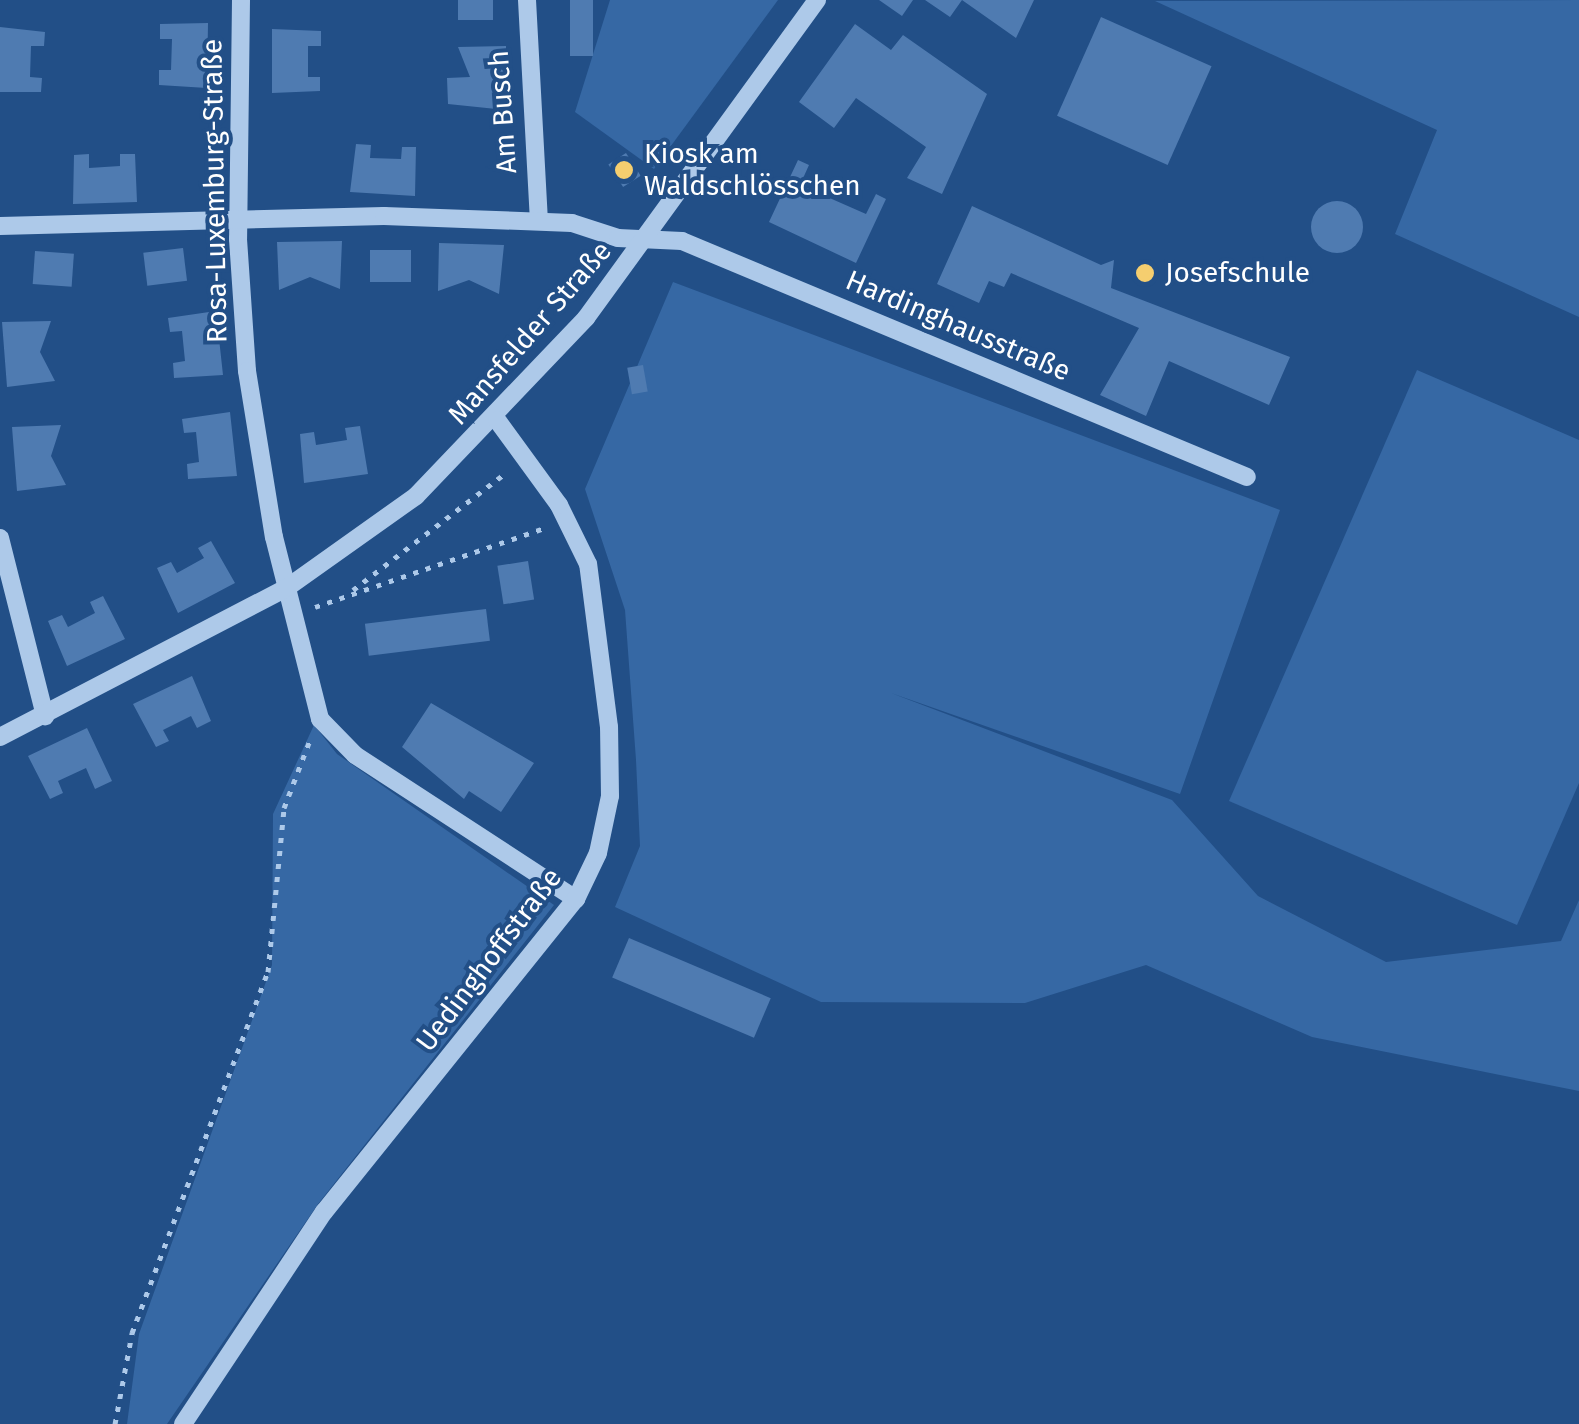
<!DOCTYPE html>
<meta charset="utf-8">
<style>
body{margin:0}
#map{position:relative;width:1579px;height:1424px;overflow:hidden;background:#224f87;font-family:"Fira Sans",sans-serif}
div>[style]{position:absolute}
.green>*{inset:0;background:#3668a4}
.building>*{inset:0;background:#4f7bb1;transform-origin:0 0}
.round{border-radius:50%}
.path>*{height:5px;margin-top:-2.5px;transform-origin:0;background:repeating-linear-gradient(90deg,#adc9e9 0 5px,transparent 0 13px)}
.minor>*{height:18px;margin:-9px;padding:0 9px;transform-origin:9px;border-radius:9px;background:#adc9e9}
.dots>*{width:28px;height:28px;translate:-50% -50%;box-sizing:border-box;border:5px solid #224f87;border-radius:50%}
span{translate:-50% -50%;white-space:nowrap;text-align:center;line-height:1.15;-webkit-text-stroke:8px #224f87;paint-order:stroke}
.street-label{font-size:28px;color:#fff}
.poi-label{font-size:28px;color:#fff}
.left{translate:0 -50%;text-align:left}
</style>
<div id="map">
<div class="green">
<div style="clip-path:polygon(610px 0,778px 0,654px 169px,575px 112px)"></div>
<div style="clip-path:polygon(1579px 0,1579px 317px,1395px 234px,1437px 130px,1155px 1px)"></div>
<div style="clip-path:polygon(673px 282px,1280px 510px,1180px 794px,891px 693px,1172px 800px,1258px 896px,1386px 962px,1561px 941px,1579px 900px,1579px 1091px,1312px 1037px,1146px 965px,1025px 1003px,821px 1002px,615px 907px,640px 846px,636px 760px,625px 610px,585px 489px)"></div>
<div style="clip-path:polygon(1417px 370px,1579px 440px,1579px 783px,1517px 925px,1229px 801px)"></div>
<div style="clip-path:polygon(314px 725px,337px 754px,554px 905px,318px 1204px,167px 1424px,127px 1424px,139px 1334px,272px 965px,273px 814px)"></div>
</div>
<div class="building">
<div style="left:458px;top:0;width:35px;height:20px"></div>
<div style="left:570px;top:0;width:23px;height:56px"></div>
<div style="clip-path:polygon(879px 0,913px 0,902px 16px)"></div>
<div style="clip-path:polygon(925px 0,1034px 0,1016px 38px,962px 0,950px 17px)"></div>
<div style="left:1101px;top:17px;width:121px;height:108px;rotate:24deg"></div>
<div style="clip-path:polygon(208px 23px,207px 88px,159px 85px,159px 70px,171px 70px,172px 39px,160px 39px,160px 24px)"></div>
<div style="clip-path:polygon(855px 24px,891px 50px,903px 35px,987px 94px,942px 194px,907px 178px,926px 147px,856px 98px,834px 128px,799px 102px)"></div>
<div style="clip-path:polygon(0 27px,45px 32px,44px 46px,31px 46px,30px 77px,42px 78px,41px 92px,0 92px)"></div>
<div style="clip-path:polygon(272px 29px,321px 31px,321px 46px,308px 46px,308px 77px,320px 77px,320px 91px,272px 93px)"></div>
<div style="clip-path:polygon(506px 46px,506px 110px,448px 104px,447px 78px,470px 77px,458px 47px)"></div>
<div style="clip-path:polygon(356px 144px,371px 145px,370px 158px,401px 159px,402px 147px,416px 147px,415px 196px,350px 192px)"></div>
<div style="left:626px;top:153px;width:27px;height:21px;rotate:57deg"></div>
<div style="clip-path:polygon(89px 154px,89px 168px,120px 166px,120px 154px,135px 154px,137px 202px,73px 204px,74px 155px)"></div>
<div style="clip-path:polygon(798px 160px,809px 165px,800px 185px,866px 214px,876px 194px,886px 199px,856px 263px,769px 222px)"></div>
<div class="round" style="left:1311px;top:201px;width:52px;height:52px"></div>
<div style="clip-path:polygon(972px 206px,1101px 265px,1114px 260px,1111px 288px,1290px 357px,1269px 405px,1169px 361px,1146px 416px,1100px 395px,1139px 328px,1011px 273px,1004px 287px,989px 281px,979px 303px,937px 284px)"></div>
<div style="clip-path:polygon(342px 241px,340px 289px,310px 277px,279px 290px,277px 242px)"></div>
<div style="clip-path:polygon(439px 243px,504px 245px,499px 294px,469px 280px,438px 291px)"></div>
<div style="left:183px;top:248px;width:33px;height:40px;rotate:83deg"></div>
<div style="left:370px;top:250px;width:41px;height:32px"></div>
<div style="left:35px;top:251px;width:39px;height:33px;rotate:4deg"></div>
<div style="clip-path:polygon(216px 311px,223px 375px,174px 378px,173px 363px,185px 361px,182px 331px,170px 332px,168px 318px)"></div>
<div style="clip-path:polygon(51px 321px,40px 352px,55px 381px,7px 387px,2px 322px)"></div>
<div style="left:643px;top:365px;width:27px;height:16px;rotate:80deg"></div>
<div style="clip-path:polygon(230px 412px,237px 476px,188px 479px,187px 464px,199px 462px,196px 432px,184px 433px,182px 419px)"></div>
<div style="clip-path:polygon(61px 425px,51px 456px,66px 485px,17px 491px,12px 427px)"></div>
<div style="clip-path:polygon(360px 426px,368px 474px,304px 483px,300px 434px,314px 432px,316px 445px,347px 440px,345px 428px)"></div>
<div style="clip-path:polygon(211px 541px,235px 583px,178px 613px,157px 568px,171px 562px,177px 573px,204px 558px,198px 548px)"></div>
<div style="left:528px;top:561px;width:39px;height:31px;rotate:81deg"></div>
<div style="clip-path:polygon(103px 596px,125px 639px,67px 666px,48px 621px,62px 615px,68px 627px,95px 613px,90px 602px)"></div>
<div style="left:486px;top:609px;width:32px;height:122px;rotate:83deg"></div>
<div style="clip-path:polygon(192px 676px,211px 721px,197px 728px,191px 716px,163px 730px,169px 741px,156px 747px,133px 704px)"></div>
<div style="clip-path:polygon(431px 703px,534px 763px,501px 812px,469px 791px,464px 799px,402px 747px)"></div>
<div style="clip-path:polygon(87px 728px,112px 781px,95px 789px,86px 768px,58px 781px,63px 793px,50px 799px,28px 756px)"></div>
<div style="left:629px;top:938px;width:154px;height:43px;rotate:23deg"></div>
</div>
<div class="path">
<div style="left:353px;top:590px;width:194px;rotate:-37.5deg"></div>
<div style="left:315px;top:607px;width:243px;rotate:-19deg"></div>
<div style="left:115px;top:1424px;width:93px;rotate:-79.4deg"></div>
<div style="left:132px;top:1333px;width:386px;rotate:-69.4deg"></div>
<div style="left:268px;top:972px;width:165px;rotate:-84.4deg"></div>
<div style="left:284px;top:808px;width:73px;rotate:-69.1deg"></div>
</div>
<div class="minor">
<div style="left:241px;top:0;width:239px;rotate:90.7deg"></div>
<div style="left:238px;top:239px;width:132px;rotate:86.1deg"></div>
<div style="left:247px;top:371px;width:168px;rotate:80.8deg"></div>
<div style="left:274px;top:537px;width:188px;rotate:75.8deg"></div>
<div style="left:320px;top:719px;width:50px;rotate:45.8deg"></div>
<div style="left:355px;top:755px;width:264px;rotate:33.1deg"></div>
<div style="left:527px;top:0;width:220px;rotate:86.9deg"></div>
<div style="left:0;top:226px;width:384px;rotate:-1.5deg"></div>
<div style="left:384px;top:216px;width:188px;rotate:2.1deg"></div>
<div style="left:572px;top:223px;width:48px;rotate:18.1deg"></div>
<div style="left:618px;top:238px;width:64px;rotate:2.7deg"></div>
<div style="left:682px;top:241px;width:612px;rotate:22.67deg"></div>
<div style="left:0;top:538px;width:184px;rotate:75.8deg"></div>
<div style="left:0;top:737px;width:325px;rotate:-27.5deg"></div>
<div style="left:288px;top:587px;width:157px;rotate:-35.4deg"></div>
<div style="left:416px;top:496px;width:246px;rotate:-46.3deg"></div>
<div style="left:586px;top:318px;width:393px;rotate:-54deg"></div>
<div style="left:183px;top:1424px;width:255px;rotate:-56.4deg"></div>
<div style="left:324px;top:1212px;width:402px;rotate:-51.2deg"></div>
<div style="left:576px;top:899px;width:51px;rotate:-64.4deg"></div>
<div style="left:598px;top:853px;width:58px;rotate:-78.1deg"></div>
<div style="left:610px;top:796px;width:69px;rotate:-90.8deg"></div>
<div style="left:609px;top:727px;width:164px;rotate:-97.3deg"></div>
<div style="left:588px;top:564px;width:66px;rotate:-116.2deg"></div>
<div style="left:559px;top:505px;width:105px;rotate:-126.1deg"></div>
</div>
<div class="dots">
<div style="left:624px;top:170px;background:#f5ce6f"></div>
<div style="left:1145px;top:273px;background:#f5ce6f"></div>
</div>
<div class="street-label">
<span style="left:503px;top:112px;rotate:-94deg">Am Busch</span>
<span style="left:215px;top:191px;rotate:-91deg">Rosa-Luxemburg-Straße</span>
<span style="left:958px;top:326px;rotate:23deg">Hardinghausstraße</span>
<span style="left:530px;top:333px;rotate:-49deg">Mansfelder Straße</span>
<span style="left:489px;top:960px;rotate:-53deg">Uedinghoffstraße</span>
</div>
<div class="poi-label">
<span class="left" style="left:644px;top:170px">Kiosk am<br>Waldschlösschen</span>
<span class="left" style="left:1165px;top:273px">Josefschule</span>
</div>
</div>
